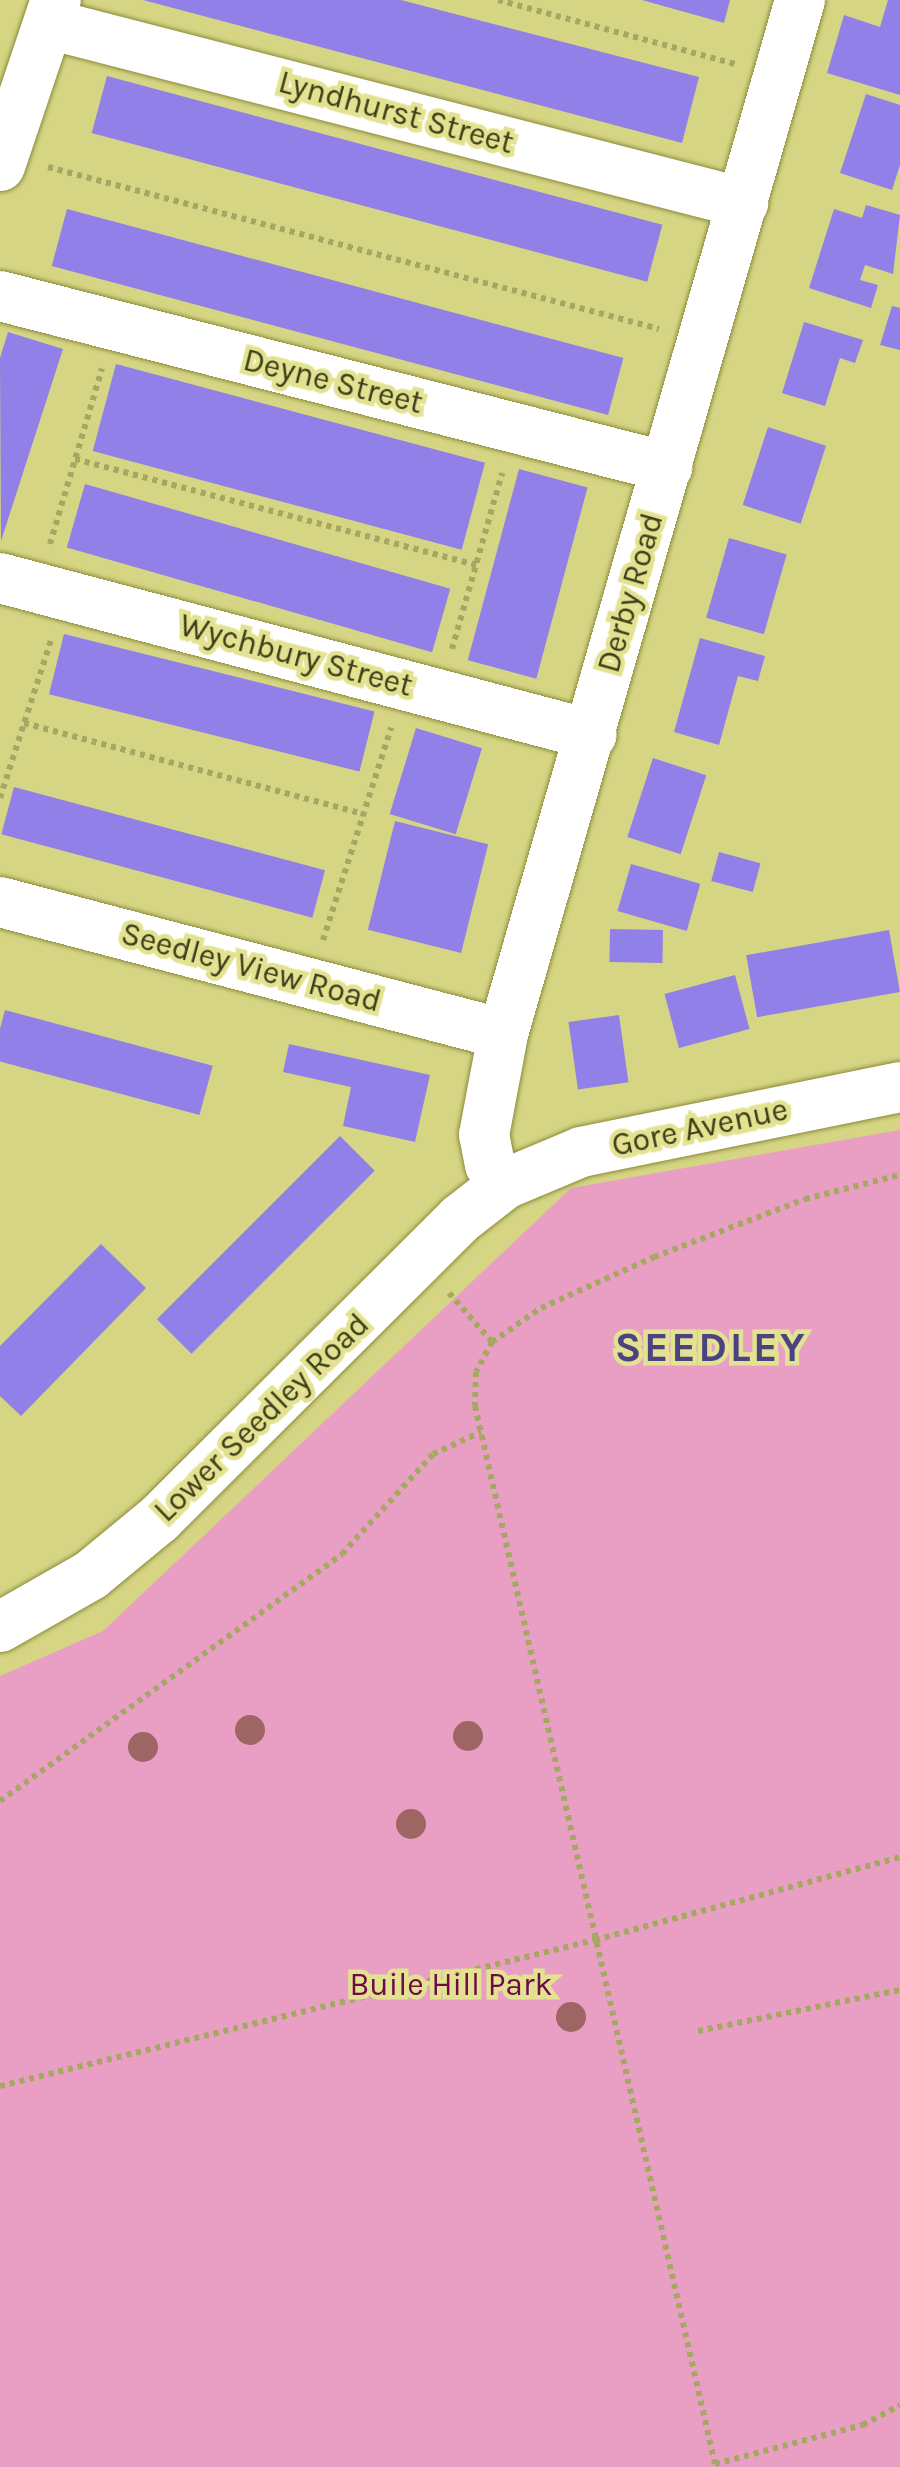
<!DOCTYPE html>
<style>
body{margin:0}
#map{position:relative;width:900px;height:2467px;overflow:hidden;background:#d5d584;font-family:Karla,sans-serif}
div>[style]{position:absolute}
.green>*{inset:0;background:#e99fc3}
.building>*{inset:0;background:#9080e7;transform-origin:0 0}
.path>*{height:6px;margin-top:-3px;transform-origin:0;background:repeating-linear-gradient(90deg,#a7a764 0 5px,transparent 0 10px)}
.roads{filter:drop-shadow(0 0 2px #8c8b3a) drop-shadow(0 0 2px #8c8b3a)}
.minor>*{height:50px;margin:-25px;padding:0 25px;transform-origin:25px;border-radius:25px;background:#fff}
.trees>*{width:30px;height:30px;margin:-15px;border-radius:50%;background:#9d6564}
span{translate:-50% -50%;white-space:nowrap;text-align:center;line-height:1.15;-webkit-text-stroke:9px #e2e290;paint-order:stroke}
.street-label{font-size:32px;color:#3d3d1b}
.park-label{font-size:32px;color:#6f094a}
.district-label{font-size:42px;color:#4c4280;font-weight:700;letter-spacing:2.5px}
</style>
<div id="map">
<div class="green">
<div style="clip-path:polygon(900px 1130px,900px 2467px,0 2467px,0 1676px,103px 1631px,571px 1188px)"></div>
</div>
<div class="building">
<div style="clip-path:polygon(143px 0,401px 0,699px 77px,682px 143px)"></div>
<div style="clip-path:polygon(642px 0,730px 0,724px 23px)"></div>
<div style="clip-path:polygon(888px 0,900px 0,900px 95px,827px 73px,844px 15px,880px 27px)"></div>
<div style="left:107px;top:76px;width:575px;height:59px;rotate:15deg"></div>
<div style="clip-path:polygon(866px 94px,900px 105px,900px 165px,892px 190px,840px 173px)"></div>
<div style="clip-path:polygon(866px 205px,900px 215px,893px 274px,865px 265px,860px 280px,878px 285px,871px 308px,809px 288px,834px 209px,862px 218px)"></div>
<div style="left:67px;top:209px;width:576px;height:59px;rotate:15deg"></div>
<div style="clip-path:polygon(892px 306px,900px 308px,900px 350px,880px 345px)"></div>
<div style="clip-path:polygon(804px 322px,863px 340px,855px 363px,840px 358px,825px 406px,782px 393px)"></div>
<div style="clip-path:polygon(8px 332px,63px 349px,1px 541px,0 358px)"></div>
<div style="left:116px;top:364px;width:382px;height:90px;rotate:15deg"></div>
<div style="left:768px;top:427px;width:61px;height:82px;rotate:18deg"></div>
<div style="left:519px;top:469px;width:71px;height:198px;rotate:15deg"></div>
<div style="left:85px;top:484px;width:380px;height:66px;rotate:16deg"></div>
<div style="left:729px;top:538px;width:60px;height:83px;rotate:16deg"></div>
<div style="left:64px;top:634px;width:320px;height:62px;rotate:14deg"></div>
<div style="clip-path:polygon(700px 638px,765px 656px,758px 681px,738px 676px,719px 745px,674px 732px)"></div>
<div style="left:416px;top:728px;width:69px;height:90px;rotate:17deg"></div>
<div style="left:653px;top:758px;width:56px;height:83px;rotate:18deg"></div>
<div style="left:14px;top:787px;width:322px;height:49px;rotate:15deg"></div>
<div style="left:395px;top:821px;width:96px;height:112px;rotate:14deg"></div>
<div style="left:719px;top:852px;width:43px;height:30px;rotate:15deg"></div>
<div style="left:631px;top:864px;width:72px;height:49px;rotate:16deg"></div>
<div style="left:610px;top:929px;width:53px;height:33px;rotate:1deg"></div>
<div style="left:889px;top:930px;width:63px;height:145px;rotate:80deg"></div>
<div style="left:735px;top:975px;width:56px;height:73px;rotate:75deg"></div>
<div style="left:5px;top:1010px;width:215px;height:51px;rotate:15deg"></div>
<div style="left:619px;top:1015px;width:68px;height:51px;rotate:82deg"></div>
<div style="clip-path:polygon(289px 1044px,430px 1075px,415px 1142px,343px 1126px,351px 1087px,283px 1072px)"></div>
<div style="left:340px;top:1136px;width:49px;height:259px;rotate:45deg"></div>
<div style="clip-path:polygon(101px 1244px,146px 1288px,21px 1416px,0 1396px,0 1346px)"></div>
</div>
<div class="path">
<div style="left:498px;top:0;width:246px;rotate:15.1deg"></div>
<div style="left:48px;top:167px;width:632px;rotate:14.85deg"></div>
<div style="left:75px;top:459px;width:415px;rotate:14.8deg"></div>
<div style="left:50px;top:544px;width:183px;rotate:-73.5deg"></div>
<div style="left:452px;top:649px;width:183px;rotate:-74.1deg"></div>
<div style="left:24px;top:723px;width:352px;rotate:15deg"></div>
<div style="left:0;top:798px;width:169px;rotate:-72.1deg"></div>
<div style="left:323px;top:940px;width:223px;rotate:-72.2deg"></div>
<div style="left:449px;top:1293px;width:65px;rotate:48.7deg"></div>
<div style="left:492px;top:1342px;width:34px;rotate:118deg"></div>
<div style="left:476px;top:1372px;width:34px;rotate:92deg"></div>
<div style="left:475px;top:1406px;width:1085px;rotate:77.22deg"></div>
<div style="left:715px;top:2464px;width:153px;rotate:-14.8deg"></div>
<div style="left:863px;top:2425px;width:42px;rotate:-28.4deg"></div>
<div style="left:492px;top:1342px;width:60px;rotate:-34.8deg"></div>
<div style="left:541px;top:1308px;width:124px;rotate:-24.3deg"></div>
<div style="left:654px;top:1257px;width:162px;rotate:-21deg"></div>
<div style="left:805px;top:1199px;width:98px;rotate:-14.2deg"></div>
<div style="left:0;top:1801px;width:422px;rotate:-35.8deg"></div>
<div style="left:342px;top:1554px;width:135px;rotate:-47.7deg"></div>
<div style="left:433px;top:1454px;width:53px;rotate:-24.6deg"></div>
<div style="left:698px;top:2031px;width:206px;rotate:-11.5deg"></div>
<div style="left:0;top:2086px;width:613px;rotate:-13.79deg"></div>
<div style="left:595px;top:1940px;width:316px;rotate:-15.2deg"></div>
</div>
<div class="roads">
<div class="minor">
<div style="left:49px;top:24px;width:717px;rotate:14.46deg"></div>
<div style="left:0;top:166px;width:175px;rotate:-71.4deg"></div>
<div style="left:0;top:296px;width:689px;rotate:14.38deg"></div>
<div style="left:0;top:578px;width:612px;rotate:14.85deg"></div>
<div style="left:0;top:902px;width:520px;rotate:14.7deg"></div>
<div style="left:505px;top:1184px;width:24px;rotate:-128deg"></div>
<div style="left:490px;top:1165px;width:31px;rotate:-101deg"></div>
<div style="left:484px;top:1135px;width:103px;rotate:-79.3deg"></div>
<div style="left:503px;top:1034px;width:1076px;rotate:-73.97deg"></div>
<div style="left:0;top:1627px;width:105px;rotate:-29.7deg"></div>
<div style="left:91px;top:1575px;width:88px;rotate:-39.5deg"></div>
<div style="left:159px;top:1519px;width:425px;rotate:-44.9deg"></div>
<div style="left:460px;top:1219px;width:57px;rotate:-37.9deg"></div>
<div style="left:505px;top:1184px;width:82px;rotate:-22.8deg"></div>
<div style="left:581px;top:1152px;width:326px;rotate:-11.5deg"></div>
</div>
</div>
<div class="trees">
<div style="left:250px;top:1730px"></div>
<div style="left:468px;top:1736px"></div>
<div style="left:143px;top:1747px"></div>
<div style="left:411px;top:1824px"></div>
<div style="left:571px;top:2017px"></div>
</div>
<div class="street-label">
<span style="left:396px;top:113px;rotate:15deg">Lyndhurst Street</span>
<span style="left:333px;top:382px;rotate:14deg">Deyne Street</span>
<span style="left:631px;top:593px;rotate:-74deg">Derby Road</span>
<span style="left:296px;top:656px;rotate:15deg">Wychbury Street</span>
<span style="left:251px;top:968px;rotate:15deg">Seedley View Road</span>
<span style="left:700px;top:1128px;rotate:-12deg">Gore Avenue</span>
<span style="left:262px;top:1418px;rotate:-44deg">Lower Seedley Road</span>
</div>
<div class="park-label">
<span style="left:451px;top:1985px">Buile Hill Park</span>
</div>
<div class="district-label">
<span style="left:711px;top:1347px">SEEDLEY</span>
</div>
</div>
